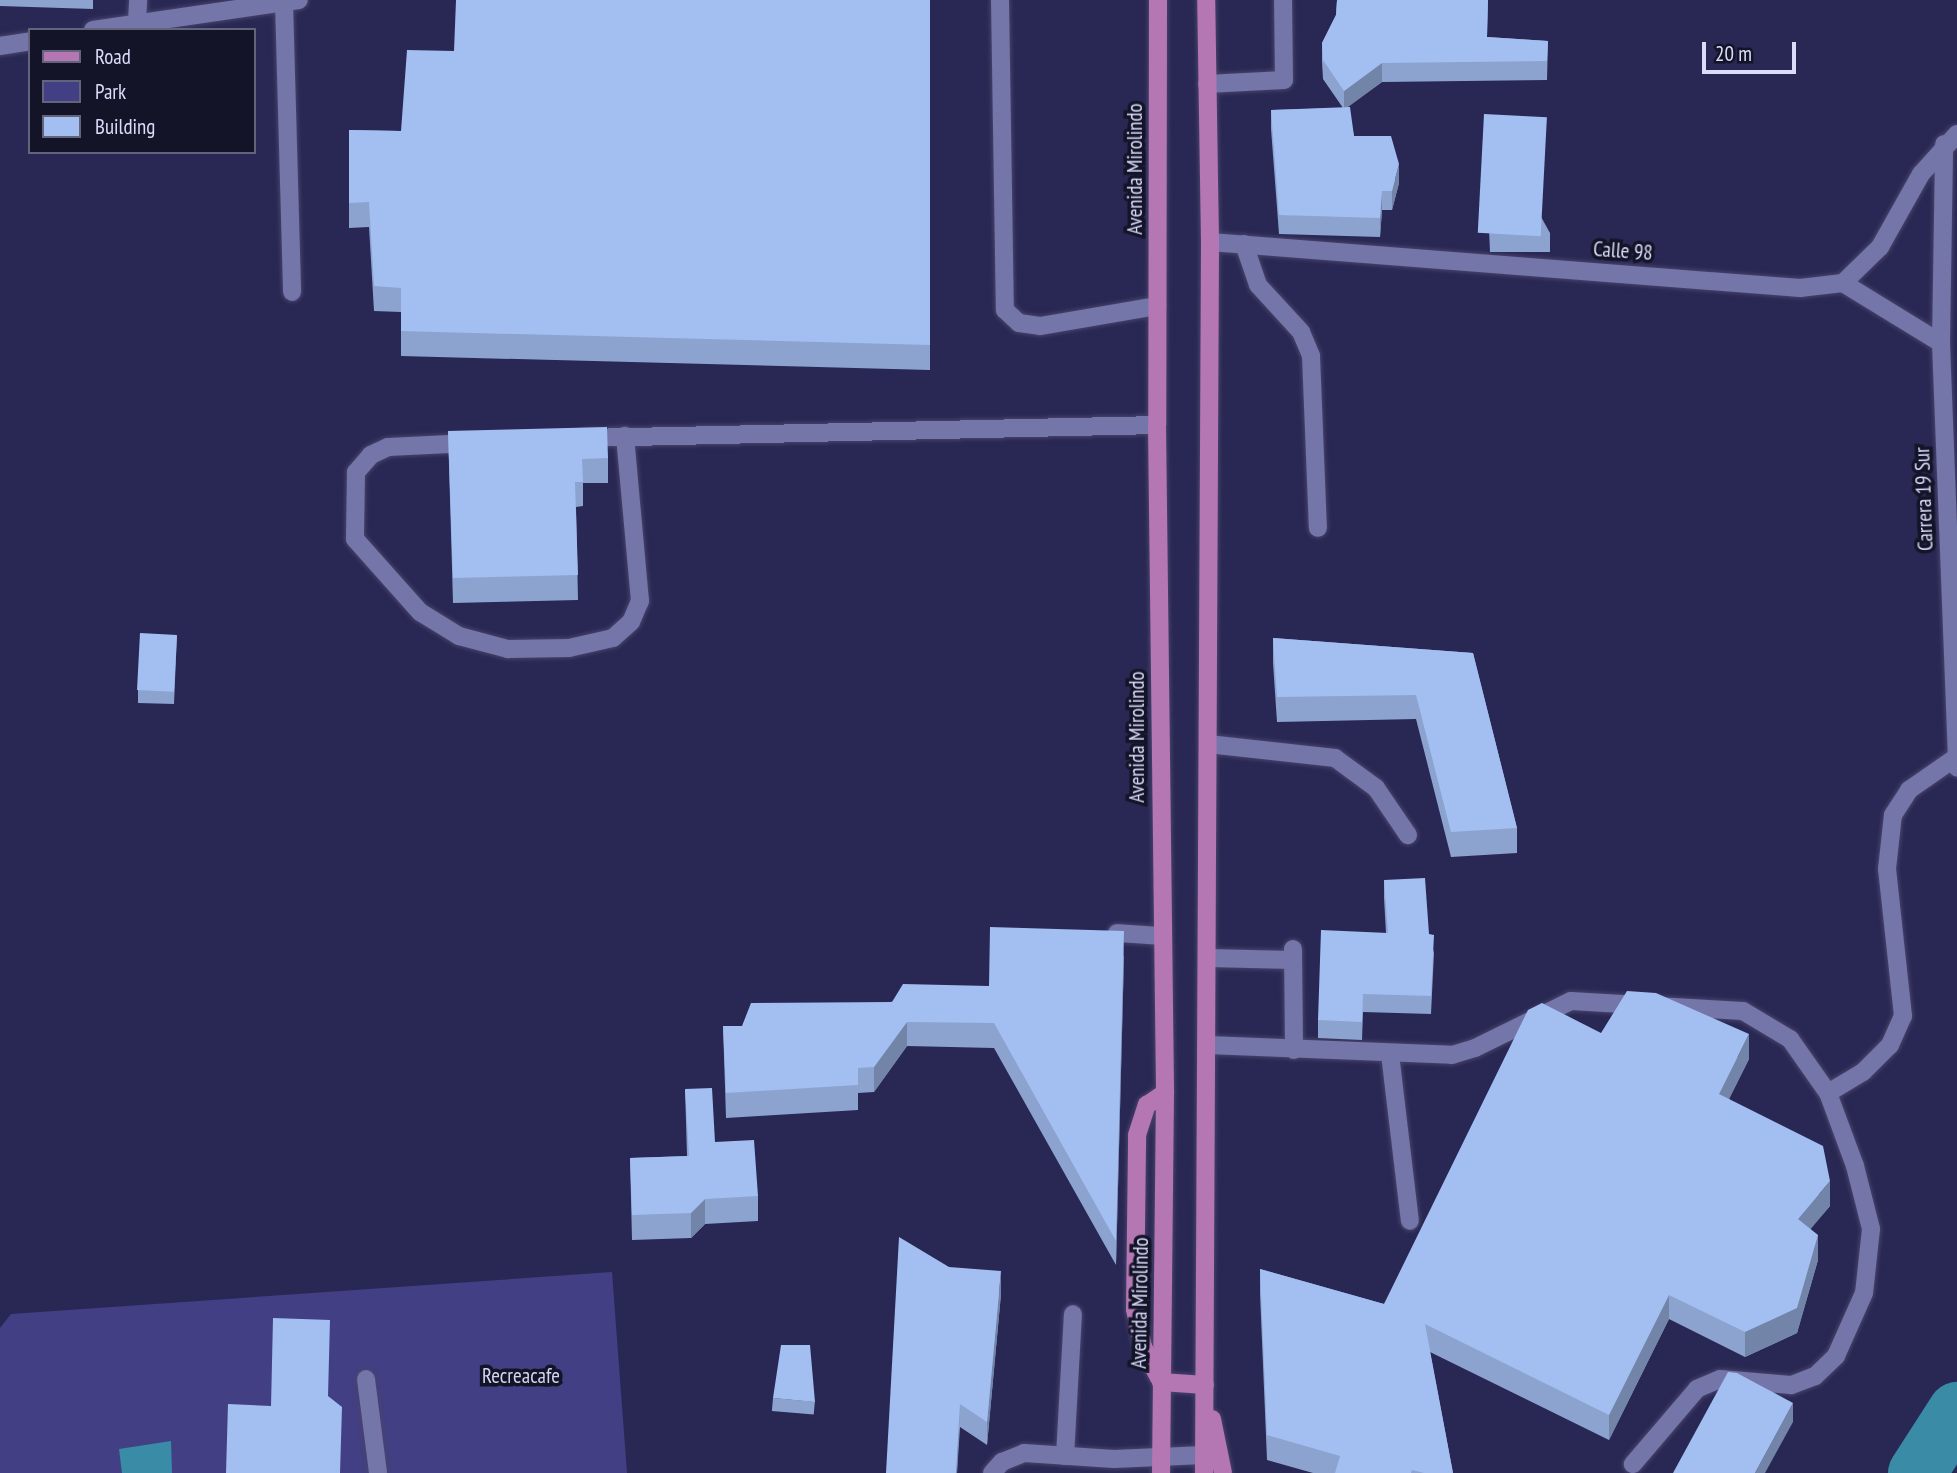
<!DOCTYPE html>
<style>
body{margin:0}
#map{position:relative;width:1957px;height:1473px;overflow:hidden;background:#292754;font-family:"PT Sans Narrow",sans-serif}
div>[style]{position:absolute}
.green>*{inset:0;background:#433f84}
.water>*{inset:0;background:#398ba6}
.river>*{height:58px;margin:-29px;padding:0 29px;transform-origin:29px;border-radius:29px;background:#398ba6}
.roads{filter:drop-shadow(0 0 2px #47446a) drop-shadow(0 0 2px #47446a)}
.minor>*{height:18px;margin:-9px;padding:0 9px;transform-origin:9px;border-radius:9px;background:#7475a9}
.major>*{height:18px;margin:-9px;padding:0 9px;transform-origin:9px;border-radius:9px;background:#b577b3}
.wall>*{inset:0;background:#8ca3cf;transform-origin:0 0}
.shaded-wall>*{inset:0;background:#7285a9}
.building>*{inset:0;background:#a3bef1;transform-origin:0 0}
span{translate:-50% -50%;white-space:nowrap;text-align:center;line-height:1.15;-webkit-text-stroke:7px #141428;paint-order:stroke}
.street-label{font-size:21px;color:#dadcf9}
.park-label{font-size:21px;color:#d4d6f0}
.legend{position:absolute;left:28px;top:28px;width:228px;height:126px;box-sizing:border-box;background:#141428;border:2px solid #63647c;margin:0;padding:9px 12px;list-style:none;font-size:21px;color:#dadcf9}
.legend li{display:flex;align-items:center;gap:14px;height:35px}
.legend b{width:35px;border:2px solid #63647c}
.scale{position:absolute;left:1702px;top:42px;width:94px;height:32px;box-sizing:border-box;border:4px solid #dadcf9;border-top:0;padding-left:9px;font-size:21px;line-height:24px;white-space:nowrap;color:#dadcf9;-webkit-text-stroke:5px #141428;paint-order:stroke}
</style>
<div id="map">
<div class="green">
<div style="clip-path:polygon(612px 1272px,627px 1473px,0 1473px,0 1328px,11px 1314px)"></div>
</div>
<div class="water">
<div style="clip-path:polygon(171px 1441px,172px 1473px,122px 1473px,119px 1449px)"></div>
</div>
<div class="river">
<div style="left:1917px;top:1473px;width:74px;rotate:-57.2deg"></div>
</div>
<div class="roads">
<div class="minor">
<div style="left:1000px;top:0;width:310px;rotate:89.1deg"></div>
<div style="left:1005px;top:310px;width:19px;rotate:43deg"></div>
<div style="left:1019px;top:323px;width:21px;rotate:8deg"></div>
<div style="left:1040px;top:326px;width:119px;rotate:-9.7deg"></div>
<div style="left:284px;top:2px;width:290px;rotate:88.4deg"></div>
<div style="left:137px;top:22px;width:22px;rotate:-87deg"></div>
<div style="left:93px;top:30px;width:208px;rotate:-8.3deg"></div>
<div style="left:0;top:46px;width:30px;rotate:-9deg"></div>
<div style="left:1207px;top:84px;width:77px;rotate:-3deg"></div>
<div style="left:1284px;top:80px;width:80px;rotate:-90.7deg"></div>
<div style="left:1210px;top:242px;width:592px;rotate:4.46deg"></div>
<div style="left:1800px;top:288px;width:43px;rotate:-6.6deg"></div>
<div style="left:1843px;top:283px;width:52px;rotate:-44.2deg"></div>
<div style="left:1880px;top:247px;width:84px;rotate:-60.7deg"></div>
<div style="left:1921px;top:174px;width:54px;rotate:-48deg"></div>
<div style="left:1244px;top:244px;width:43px;rotate:71.1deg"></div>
<div style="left:1258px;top:285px;width:64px;rotate:47.5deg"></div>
<div style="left:1301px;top:332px;width:26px;rotate:67deg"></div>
<div style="left:1311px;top:356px;width:172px;rotate:87.7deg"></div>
<div style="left:1843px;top:283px;width:115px;rotate:31.5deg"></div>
<div style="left:1941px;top:343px;width:425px;rotate:87.8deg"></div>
<div style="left:1941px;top:343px;width:199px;rotate:-89.1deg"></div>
<div style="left:586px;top:438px;width:571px;rotate:-1.3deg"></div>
<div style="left:470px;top:443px;width:82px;rotate:177.2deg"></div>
<div style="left:388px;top:447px;width:19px;rotate:155deg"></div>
<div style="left:371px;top:455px;width:23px;rotate:131deg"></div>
<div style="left:356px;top:472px;width:67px;rotate:90.9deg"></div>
<div style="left:355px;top:539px;width:98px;rotate:48.3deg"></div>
<div style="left:420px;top:612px;width:46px;rotate:31.6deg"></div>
<div style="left:459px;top:636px;width:51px;rotate:14.9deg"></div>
<div style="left:508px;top:649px;width:61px;rotate:-0.9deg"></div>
<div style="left:569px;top:648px;width:45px;rotate:-12.8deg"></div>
<div style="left:613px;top:638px;width:24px;rotate:-42deg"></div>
<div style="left:631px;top:622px;width:23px;rotate:-67deg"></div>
<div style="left:640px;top:601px;width:166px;rotate:-95.2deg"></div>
<div style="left:1208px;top:744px;width:128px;rotate:6.3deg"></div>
<div style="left:1335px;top:758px;width:51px;rotate:36.2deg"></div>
<div style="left:1376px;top:788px;width:57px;rotate:55.8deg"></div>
<div style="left:1117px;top:933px;width:44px;rotate:3.9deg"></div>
<div style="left:1293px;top:949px;width:101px;rotate:89.4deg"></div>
<div style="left:1208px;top:958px;width:85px;rotate:1.3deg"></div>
<div style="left:1208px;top:1045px;width:244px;rotate:2.3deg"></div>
<div style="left:1452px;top:1055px;width:24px;rotate:-17deg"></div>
<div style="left:1475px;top:1048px;width:107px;rotate:-26.1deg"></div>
<div style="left:1571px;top:1001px;width:172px;rotate:3.3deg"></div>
<div style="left:1743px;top:1011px;width:55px;rotate:30.8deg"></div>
<div style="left:1790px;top:1039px;width:66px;rotate:54.9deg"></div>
<div style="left:1828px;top:1093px;width:78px;rotate:69.7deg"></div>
<div style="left:1855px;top:1166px;width:65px;rotate:75.7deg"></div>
<div style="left:1871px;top:1229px;width:64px;rotate:96.2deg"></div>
<div style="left:1864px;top:1293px;width:69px;rotate:114deg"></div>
<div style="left:1836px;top:1356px;width:29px;rotate:136deg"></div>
<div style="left:1815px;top:1376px;width:26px;rotate:159deg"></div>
<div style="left:1791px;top:1385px;width:71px;rotate:-175.2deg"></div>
<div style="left:1720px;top:1379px;width:25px;rotate:157deg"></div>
<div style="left:1697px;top:1389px;width:99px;rotate:130.5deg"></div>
<div style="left:1390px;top:1054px;width:168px;rotate:83.2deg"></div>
<div style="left:1828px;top:1093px;width:41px;rotate:-31deg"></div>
<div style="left:1863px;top:1072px;width:38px;rotate:-45deg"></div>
<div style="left:1890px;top:1045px;width:32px;rotate:-66deg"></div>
<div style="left:1903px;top:1016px;width:148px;rotate:-96.2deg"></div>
<div style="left:1887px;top:869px;width:54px;rotate:-83.7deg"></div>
<div style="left:1893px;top:815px;width:30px;rotate:-57deg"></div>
<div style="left:1909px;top:790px;width:56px;rotate:-34.8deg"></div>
<div style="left:366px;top:1379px;width:95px;rotate:82.7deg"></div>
<div style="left:1065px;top:1456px;width:142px;rotate:-86.8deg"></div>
<div style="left:992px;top:1473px;width:15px;rotate:-48deg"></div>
<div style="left:1002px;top:1462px;width:24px;rotate:-22deg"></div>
<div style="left:1024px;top:1453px;width:90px;rotate:3.8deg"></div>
<div style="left:1114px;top:1459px;width:90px;rotate:-2.5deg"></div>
</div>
<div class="major">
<div style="left:1158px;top:0;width:425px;rotate:90.1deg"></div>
<div style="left:1157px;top:425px;width:668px;rotate:89.31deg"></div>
<div style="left:1165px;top:1093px;width:380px;rotate:90.6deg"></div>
<div style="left:1159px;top:1378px;width:35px;rotate:-117deg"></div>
<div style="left:1143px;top:1347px;width:39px;rotate:-102deg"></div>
<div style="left:1135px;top:1309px;width:174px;rotate:-89.3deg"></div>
<div style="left:1137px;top:1135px;width:32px;rotate:-72deg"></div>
<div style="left:1147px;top:1105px;width:22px;rotate:-34deg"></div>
<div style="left:1161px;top:1382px;width:44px;rotate:3.9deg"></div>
<div style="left:1212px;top:1419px;width:55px;rotate:78.5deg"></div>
<div style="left:1204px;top:1473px;width:1231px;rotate:-89.72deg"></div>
<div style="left:1210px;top:242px;width:242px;rotate:-90.9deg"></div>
</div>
</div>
<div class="wall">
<div style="clip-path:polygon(0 0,93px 0,93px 9px,0 6px)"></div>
<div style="clip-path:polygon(930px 0,930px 370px,401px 356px,401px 312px,374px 311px,369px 227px,349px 228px,349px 130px,401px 131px,454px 51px)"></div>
<div style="clip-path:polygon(1337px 0,1488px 0,1487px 37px,1548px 41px,1547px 80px,1382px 82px,1347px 107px,1354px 136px,1399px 183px,1392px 210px,1382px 210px,1380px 237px,1279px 234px,1271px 129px,1271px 110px,1343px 108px,1323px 79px,1322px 62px,1322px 43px,1336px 15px)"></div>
<div style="clip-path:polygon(1484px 114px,1550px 233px,1550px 252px,1490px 252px)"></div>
<div style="clip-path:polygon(448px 431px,608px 458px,608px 483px,583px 483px,583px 506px,576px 507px,578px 600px,453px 603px)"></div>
<div style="clip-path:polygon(177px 635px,174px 704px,138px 703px,138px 690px)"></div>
<div style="clip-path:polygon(1273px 638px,1473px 653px,1517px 828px,1517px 853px,1451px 857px,1416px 719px,1277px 722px,1273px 663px)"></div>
<div style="clip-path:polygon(1384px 880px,1429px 934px,1434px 953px,1431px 1014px,1363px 1012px,1362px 1040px,1318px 1038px,1318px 1020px,1386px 933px,1384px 898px)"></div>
<div style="clip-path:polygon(1124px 956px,1116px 1265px,994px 1048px,907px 1046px,874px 1092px,858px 1093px,858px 1110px,726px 1118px,723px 1026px,742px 1026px,989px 986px)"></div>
<div style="clip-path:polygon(1601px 1033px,1749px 1059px,1729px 1099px,1830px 1206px,1810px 1229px,1818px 1260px,1797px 1333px,1745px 1357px,1669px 1319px,1609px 1440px,1430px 1352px,1453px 1473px,1313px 1473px,1267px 1460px,1260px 1294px,1260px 1269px,1384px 1304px)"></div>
<div style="clip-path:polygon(685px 1089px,715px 1142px,758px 1196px,758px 1221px,705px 1224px,691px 1238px,632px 1240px,630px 1158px,687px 1156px)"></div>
<div style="clip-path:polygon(949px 1267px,1001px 1294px,987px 1445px,960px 1427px,957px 1473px,886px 1473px)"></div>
<div style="left:773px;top:1398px;width:42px;height:13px;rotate:5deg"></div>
</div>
<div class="shaded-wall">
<div style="clip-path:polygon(1382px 63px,1382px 82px,1344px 110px,1344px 91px)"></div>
<div style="clip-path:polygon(1399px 164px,1399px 183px,1392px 210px,1392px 191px)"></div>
<div style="clip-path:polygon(1382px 191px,1382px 210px,1380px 237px,1380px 218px)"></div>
<div style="clip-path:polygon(1124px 931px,1124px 956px,1116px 1265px,1116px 1241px)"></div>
<div style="clip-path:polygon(907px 1022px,907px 1046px,874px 1092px,874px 1067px)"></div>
<div style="clip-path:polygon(1749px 1034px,1749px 1059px,1719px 1119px,1719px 1094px)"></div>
<div style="clip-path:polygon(1830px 1181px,1830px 1206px,1798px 1244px,1798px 1219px)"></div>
<div style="clip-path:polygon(705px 1199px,705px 1224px,691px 1238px,691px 1213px)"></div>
<div style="clip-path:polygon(1818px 1235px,1818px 1260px,1797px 1333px,1745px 1357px,1745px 1332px)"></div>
<div style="clip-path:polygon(1001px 1271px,1001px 1294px,987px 1445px,987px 1422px)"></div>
<div style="clip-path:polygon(1669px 1295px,1669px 1319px,1609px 1440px,1609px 1415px)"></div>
<div style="clip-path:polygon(1793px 1403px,1793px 1422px,1765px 1473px,1755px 1473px)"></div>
<div style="clip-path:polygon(960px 1404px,957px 1473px,956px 1473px)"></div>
</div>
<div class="building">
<div style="clip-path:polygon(456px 0,930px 0,930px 345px,401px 331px,401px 288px,374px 286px,369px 202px,349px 203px,349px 130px,401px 131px,407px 50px,454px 51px)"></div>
<div style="clip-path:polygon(1337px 0,1488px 0,1487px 37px,1548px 41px,1547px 61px,1382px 63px,1344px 91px,1323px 60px,1322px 43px,1336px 15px)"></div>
<div style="clip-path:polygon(1350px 107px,1354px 136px,1391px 136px,1399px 164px,1392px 191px,1382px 191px,1380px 218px,1279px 215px,1271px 110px)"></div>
<div style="left:1484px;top:114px;width:63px;height:119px;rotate:3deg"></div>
<div style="clip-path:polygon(607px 427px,608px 458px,582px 459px,583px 482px,575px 482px,578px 575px,453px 578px,448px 431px)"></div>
<div style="left:140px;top:633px;width:37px;height:57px;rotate:3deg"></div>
<div style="clip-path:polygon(1273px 638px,1473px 653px,1517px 828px,1451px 832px,1416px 695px,1277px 697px)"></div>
<div style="clip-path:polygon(1425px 878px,1429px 934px,1434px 935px,1431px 996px,1363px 994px,1362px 1022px,1318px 1020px,1321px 930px,1388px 933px,1384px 880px)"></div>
<div style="clip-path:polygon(990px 927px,1124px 931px,1116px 1241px,994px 1023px,907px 1022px,874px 1067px,858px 1068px,858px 1085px,726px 1093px,723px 1026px,742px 1026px,751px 1003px,892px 1002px,903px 984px,989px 986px)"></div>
<div style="clip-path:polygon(1627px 991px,1656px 993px,1749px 1034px,1719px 1094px,1823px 1146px,1830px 1181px,1798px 1219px,1818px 1235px,1797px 1308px,1745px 1332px,1669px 1295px,1609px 1415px,1425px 1324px,1453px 1473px,1424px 1473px,1412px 1470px,1411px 1473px,1335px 1473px,1340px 1456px,1267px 1435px,1260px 1269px,1384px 1304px,1528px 1010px,1542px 1003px,1601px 1033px)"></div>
<div style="clip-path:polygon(712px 1088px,715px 1142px,754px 1140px,758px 1196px,705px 1199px,691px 1213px,632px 1215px,630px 1158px,689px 1156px,685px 1089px)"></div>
<div style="clip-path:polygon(899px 1237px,949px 1267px,1001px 1271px,987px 1422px,960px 1404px,956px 1473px,886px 1473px)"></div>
<div style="clip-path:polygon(273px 1318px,330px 1320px,328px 1396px,342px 1407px,340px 1473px,226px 1473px,228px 1404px,271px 1406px)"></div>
<div style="clip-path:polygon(781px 1345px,810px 1345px,815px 1402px,773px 1398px)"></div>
<div style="clip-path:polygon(1728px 1372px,1737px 1373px,1793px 1403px,1755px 1473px,1673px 1473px)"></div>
</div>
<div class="street-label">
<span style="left:1135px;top:169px;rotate:-90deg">Avenida Mirolindo</span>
<span style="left:1623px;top:251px;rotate:4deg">Calle 98</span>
<span style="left:1924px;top:499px;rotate:-92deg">Carrera 19 Sur</span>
<span style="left:1137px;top:737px;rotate:-90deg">Avenida Mirolindo</span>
<span style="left:1140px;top:1303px;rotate:-89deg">Avenida Mirolindo</span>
</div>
<div class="park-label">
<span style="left:521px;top:1376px">Recreacafe</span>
</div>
<ul class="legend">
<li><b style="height:9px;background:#b577b3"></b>Road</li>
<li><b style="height:19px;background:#433f84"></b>Park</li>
<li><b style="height:19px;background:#a3bef1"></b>Building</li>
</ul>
<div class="scale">20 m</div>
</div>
